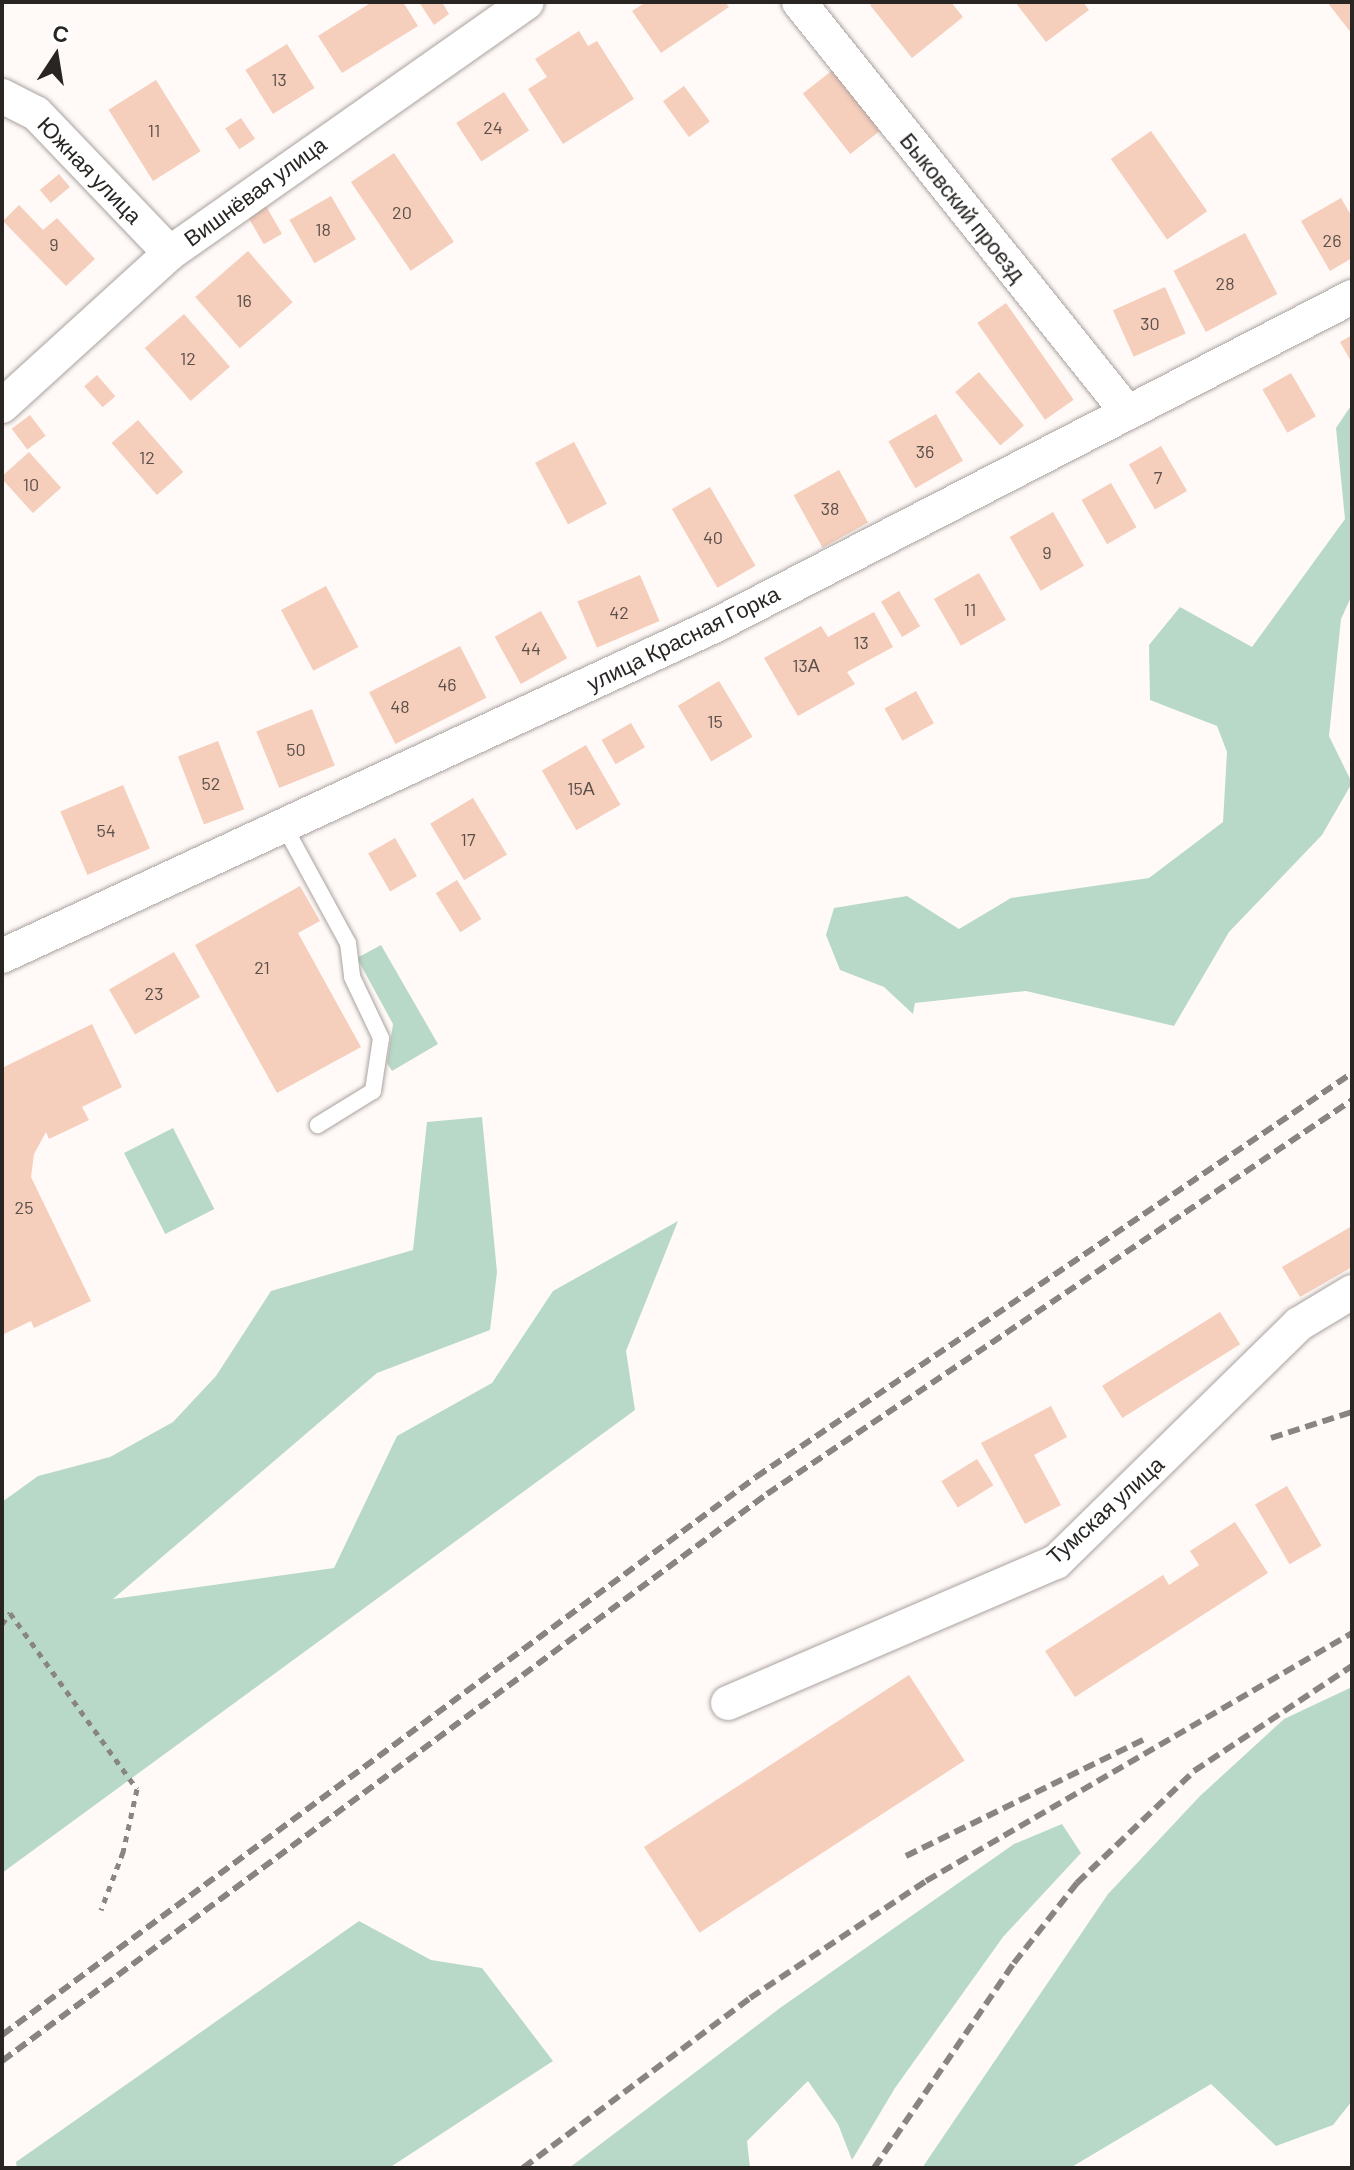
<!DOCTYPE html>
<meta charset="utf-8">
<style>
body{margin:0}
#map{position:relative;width:1354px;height:2170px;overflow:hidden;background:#fffaf8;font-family:Barlow,sans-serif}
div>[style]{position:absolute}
.green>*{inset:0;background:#b8d9c7;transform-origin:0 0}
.building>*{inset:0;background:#f5cebc;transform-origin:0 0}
.path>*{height:5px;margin-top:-2.5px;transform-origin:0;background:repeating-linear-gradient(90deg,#898583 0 6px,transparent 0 12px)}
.roads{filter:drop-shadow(0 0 2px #aaa29f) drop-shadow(0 0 2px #aaa29f)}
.service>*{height:16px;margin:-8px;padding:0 8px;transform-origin:8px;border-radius:8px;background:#fff}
.minor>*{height:34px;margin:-17px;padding:0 17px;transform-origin:17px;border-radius:17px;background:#fff}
.rail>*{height:6px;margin-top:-3px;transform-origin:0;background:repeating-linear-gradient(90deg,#888482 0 12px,transparent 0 18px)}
span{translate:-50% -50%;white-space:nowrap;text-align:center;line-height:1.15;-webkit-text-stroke:6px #fff;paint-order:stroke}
.number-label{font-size:18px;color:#5b4f49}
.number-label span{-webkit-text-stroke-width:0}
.street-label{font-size:22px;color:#282523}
.frame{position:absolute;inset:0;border:4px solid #282523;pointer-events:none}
.north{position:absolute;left:16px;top:16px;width:80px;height:80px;-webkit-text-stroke:6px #fff;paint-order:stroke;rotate:12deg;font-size:22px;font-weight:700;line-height:32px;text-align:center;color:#282523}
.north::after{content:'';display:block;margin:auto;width:28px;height:36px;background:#282523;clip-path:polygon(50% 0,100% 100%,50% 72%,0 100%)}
</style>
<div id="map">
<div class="green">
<div style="clip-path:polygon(1352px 404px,1352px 595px,1341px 619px,1329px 736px,1352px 783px,1322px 835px,1229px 932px,1174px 1026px,1026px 991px,915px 1003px,913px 1014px,884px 987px,840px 970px,826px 935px,834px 908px,907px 896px,959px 929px,1011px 898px,1149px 878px,1223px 822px,1227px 752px,1217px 726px,1150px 700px,1149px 645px,1180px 607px,1252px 647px,1345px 519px,1336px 428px)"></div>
<div style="clip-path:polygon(381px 945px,438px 1044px,392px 1071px,387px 1063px,393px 1024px,357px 958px)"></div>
<div style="clip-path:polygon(482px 1117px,497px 1272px,490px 1330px,377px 1373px,113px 1599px,334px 1568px,397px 1436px,492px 1383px,553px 1291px,678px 1221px,626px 1351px,635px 1410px,2px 1873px,2px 1502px,38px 1476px,110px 1457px,173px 1422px,216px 1376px,271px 1291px,413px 1250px,427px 1122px)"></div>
<div style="left:173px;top:1128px;width:91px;height:55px;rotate:63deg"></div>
<div style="clip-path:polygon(1352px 1687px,1352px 2101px,1333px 2125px,1276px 2146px,1211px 2084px,1070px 2168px,922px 2168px,1108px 1894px,1200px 1796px,1284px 1719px)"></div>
<div style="clip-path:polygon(1062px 1824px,1081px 1853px,1003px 1937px,895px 2088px,852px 2160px,838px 2124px,808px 2081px,747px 2141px,750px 2168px,569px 2168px,780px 2008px,1014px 1844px)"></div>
<div style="clip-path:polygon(359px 1921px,431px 1960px,482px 1968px,553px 2061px,389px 2168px,17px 2168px,16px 2162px)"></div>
</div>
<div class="building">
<div style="clip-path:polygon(372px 2px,403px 2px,418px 26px,342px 73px,318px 36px)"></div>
<div style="clip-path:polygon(419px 2px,442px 2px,449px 14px,434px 25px)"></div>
<div style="clip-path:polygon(646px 2px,725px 2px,729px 7px,661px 53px,632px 11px)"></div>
<div style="clip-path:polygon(874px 2px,951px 2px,963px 17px,912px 58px,870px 5px)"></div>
<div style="clip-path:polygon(1015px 2px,1083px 2px,1089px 10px,1046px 42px)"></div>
<div style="clip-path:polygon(1327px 2px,1352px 2px,1352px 34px)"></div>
<div style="clip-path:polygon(579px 31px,588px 46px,597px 41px,634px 99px,563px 144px,528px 89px,547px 77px,535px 59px)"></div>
<div style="left:287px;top:44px;width:52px;height:49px;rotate:58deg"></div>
<div style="left:843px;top:62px;width:77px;height:51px;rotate:52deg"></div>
<div style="left:156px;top:80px;width:84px;height:56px;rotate:58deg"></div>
<div style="left:684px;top:86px;width:44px;height:26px;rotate:54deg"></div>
<div style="left:504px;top:92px;width:46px;height:57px;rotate:57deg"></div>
<div style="left:241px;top:118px;width:25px;height:19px;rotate:56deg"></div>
<div style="left:1151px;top:131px;width:98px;height:49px;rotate:55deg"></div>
<div style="left:394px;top:153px;width:107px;height:52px;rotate:56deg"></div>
<div style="left:59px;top:174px;width:17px;height:25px;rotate:50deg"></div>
<div style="left:331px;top:196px;width:50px;height:48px;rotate:60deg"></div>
<div style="clip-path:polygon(1341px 198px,1352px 217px,1352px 258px,1330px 271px,1301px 221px)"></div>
<div style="clip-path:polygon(19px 205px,43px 230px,57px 218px,95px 259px,66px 286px,3px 221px)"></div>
<div style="left:266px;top:206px;width:32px;height:21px;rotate:60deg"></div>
<div style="left:1245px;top:233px;width:69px;height:81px;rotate:62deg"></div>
<div style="left:248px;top:251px;width:68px;height:70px;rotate:49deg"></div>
<div style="left:1165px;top:287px;width:51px;height:57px;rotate:66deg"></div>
<div style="left:1006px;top:303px;width:118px;height:35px;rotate:55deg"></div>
<div style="left:184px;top:314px;width:70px;height:52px;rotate:49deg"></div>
<div style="clip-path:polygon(1352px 335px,1352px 363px,1340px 342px)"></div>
<div style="left:979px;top:372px;width:70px;height:31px;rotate:50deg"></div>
<div style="left:1291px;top:373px;width:50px;height:33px;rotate:60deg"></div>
<div style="left:97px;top:375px;width:28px;height:17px;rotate:49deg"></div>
<div style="left:936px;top:414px;width:54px;height:55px;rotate:60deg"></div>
<div style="left:30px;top:415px;width:26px;height:23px;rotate:53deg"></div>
<div style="left:138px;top:420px;width:69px;height:35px;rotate:49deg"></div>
<div style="left:574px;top:442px;width:70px;height:44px;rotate:62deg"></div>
<div style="left:1161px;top:446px;width:52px;height:37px;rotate:60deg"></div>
<div style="left:29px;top:452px;width:48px;height:38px;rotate:48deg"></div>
<div style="left:839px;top:470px;width:60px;height:52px;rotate:61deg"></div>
<div style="left:1111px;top:483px;width:51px;height:34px;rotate:60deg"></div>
<div style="left:710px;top:487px;width:91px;height:44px;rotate:60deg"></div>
<div style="left:1053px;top:512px;width:62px;height:50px;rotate:60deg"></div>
<div style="left:979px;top:573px;width:54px;height:52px;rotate:60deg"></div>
<div style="left:640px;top:575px;width:50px;height:68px;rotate:67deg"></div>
<div style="left:326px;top:586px;width:69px;height:51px;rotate:62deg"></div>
<div style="left:899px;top:591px;width:41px;height:21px;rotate:59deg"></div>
<div style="left:541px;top:611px;width:54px;height:53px;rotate:61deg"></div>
<div style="clip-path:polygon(874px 612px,893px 647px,847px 672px,855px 684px,798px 716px,764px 658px,821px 626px,828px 637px)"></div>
<div style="left:460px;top:646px;width:58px;height:102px;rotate:63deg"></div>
<div style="left:719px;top:681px;width:65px;height:48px;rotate:59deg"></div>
<div style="left:916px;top:691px;width:37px;height:36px;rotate:61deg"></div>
<div style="left:312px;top:709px;width:61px;height:60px;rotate:68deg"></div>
<div style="left:631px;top:723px;width:28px;height:34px;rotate:60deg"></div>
<div style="left:218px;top:741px;width:73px;height:43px;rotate:69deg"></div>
<div style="left:586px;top:745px;width:69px;height:51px;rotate:60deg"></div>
<div style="left:123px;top:785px;width:69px;height:68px;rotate:67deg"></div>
<div style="left:473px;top:798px;width:66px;height:50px;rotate:59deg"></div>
<div style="left:395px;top:838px;width:44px;height:31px;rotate:60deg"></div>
<div style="left:457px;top:880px;width:46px;height:25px;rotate:58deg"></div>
<div style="clip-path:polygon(300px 886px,320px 921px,298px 933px,361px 1047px,277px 1093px,195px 945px)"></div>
<div style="left:174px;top:952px;width:52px;height:75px;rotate:60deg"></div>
<div style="clip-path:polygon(92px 1024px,122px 1087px,82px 1107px,89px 1120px,49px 1139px,46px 1132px,34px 1154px,31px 1177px,91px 1301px,34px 1328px,31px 1321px,2px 1335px,2px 1068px)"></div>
<div style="clip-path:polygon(1352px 1226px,1352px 1267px,1300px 1297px,1282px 1267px)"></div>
<div style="left:1220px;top:1312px;width:38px;height:139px;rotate:58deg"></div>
<div style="clip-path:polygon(1051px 1406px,1067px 1437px,1034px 1455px,1061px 1505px,1025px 1524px,981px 1443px)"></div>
<div style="left:977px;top:1459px;width:31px;height:42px;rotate:58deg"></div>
<div style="left:1287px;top:1486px;width:69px;height:37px;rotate:60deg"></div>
<div style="clip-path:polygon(1235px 1522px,1268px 1573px,1075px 1697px,1045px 1651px,1163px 1575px,1169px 1585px,1199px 1565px,1190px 1551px)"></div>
<div style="left:909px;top:1675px;width:102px;height:316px;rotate:57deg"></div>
</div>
<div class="path">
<div style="left:2px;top:1624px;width:14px;rotate:-54deg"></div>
<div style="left:10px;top:1613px;width:217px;rotate:54.2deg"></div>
<div style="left:137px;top:1789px;width:65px;rotate:102.5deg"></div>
<div style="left:123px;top:1852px;width:62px;rotate:110.8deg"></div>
</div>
<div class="roads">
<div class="service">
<div style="left:283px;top:824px;width:136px;rotate:61.4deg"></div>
<div style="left:348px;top:943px;width:34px;rotate:83deg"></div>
<div style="left:352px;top:977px;width:68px;rotate:64.6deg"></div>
<div style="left:381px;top:1038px;width:54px;rotate:98.6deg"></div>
<div style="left:373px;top:1091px;width:65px;rotate:148.3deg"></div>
</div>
<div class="minor">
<div style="left:799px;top:2px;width:526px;rotate:51.32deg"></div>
<div style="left:2px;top:96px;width:38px;rotate:27deg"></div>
<div style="left:36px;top:113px;width:194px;rotate:46.3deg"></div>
<div style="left:2px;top:406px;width:227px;rotate:-42.3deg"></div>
<div style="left:170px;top:253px;width:436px;rotate:-35.1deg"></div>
<div style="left:2px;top:956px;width:787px;rotate:-24.87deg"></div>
<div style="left:716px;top:625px;width:716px;rotate:-27.28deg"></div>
<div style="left:728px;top:1703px;width:357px;rotate:-23.3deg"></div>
<div style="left:1056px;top:1562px;width:340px;rotate:-44.4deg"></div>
<div style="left:1299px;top:1324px;width:62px;rotate:-31.1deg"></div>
</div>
</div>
<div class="rail">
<div style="left:1271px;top:1438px;width:85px;rotate:-17.8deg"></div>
<div style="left:906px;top:1856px;width:264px;rotate:-26.1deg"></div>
<div style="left:2px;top:2035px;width:938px;rotate:-36.5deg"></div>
<div style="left:756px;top:1477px;width:720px;rotate:-34.13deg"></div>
<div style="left:2px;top:2061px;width:952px;rotate:-36.54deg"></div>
<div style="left:767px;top:1494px;width:705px;rotate:-33.96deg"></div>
<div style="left:523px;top:2168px;width:284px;rotate:-36.8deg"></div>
<div style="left:750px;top:1998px;width:211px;rotate:-33.6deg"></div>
<div style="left:926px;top:1881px;width:493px;rotate:-30.2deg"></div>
<div style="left:874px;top:2168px;width:248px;rotate:-55.7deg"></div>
<div style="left:1014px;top:1963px;width:102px;rotate:-51.8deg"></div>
<div style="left:1077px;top:1883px;width:162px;rotate:-43.7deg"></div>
<div style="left:1194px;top:1771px;width:190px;rotate:-33.6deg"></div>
</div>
<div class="number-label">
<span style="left:279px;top:79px">13</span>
<span style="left:493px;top:127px">24</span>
<span style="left:154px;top:130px">11</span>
<span style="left:402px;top:212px">20</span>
<span style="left:323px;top:229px">18</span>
<span style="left:1332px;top:240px">26</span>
<span style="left:54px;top:244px">9</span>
<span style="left:1225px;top:283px">28</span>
<span style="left:244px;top:300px">16</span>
<span style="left:1150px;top:323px">30</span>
<span style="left:188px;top:358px">12</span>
<span style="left:925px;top:451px">36</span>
<span style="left:147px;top:457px">12</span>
<span style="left:1158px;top:477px">7</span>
<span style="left:31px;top:484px">10</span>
<span style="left:830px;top:508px">38</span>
<span style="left:713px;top:537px">40</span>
<span style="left:1047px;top:552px">9</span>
<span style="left:970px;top:609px">11</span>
<span style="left:619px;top:612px">42</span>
<span style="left:861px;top:642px">13</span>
<span style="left:531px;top:648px">44</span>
<span style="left:806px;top:665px">13А</span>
<span style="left:447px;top:684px">46</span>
<span style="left:400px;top:706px">48</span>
<span style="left:715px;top:721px">15</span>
<span style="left:296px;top:749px">50</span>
<span style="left:211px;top:783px">52</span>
<span style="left:581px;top:788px">15А</span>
<span style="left:106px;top:830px">54</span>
<span style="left:468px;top:839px">17</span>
<span style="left:262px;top:967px">21</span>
<span style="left:154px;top:993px">23</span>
<span style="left:24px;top:1207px">25</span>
</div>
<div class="street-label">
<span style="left:90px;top:170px;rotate:46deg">Южная улица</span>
<span style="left:255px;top:191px;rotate:-36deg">Вишнёвая улица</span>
<span style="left:963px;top:207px;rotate:51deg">Быковский проезд</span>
<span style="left:683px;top:638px;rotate:-26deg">улица Красная Горка</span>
<span style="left:1105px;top:1510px;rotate:-42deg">Тумская улица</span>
</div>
<div class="frame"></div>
<div class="north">С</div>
</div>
